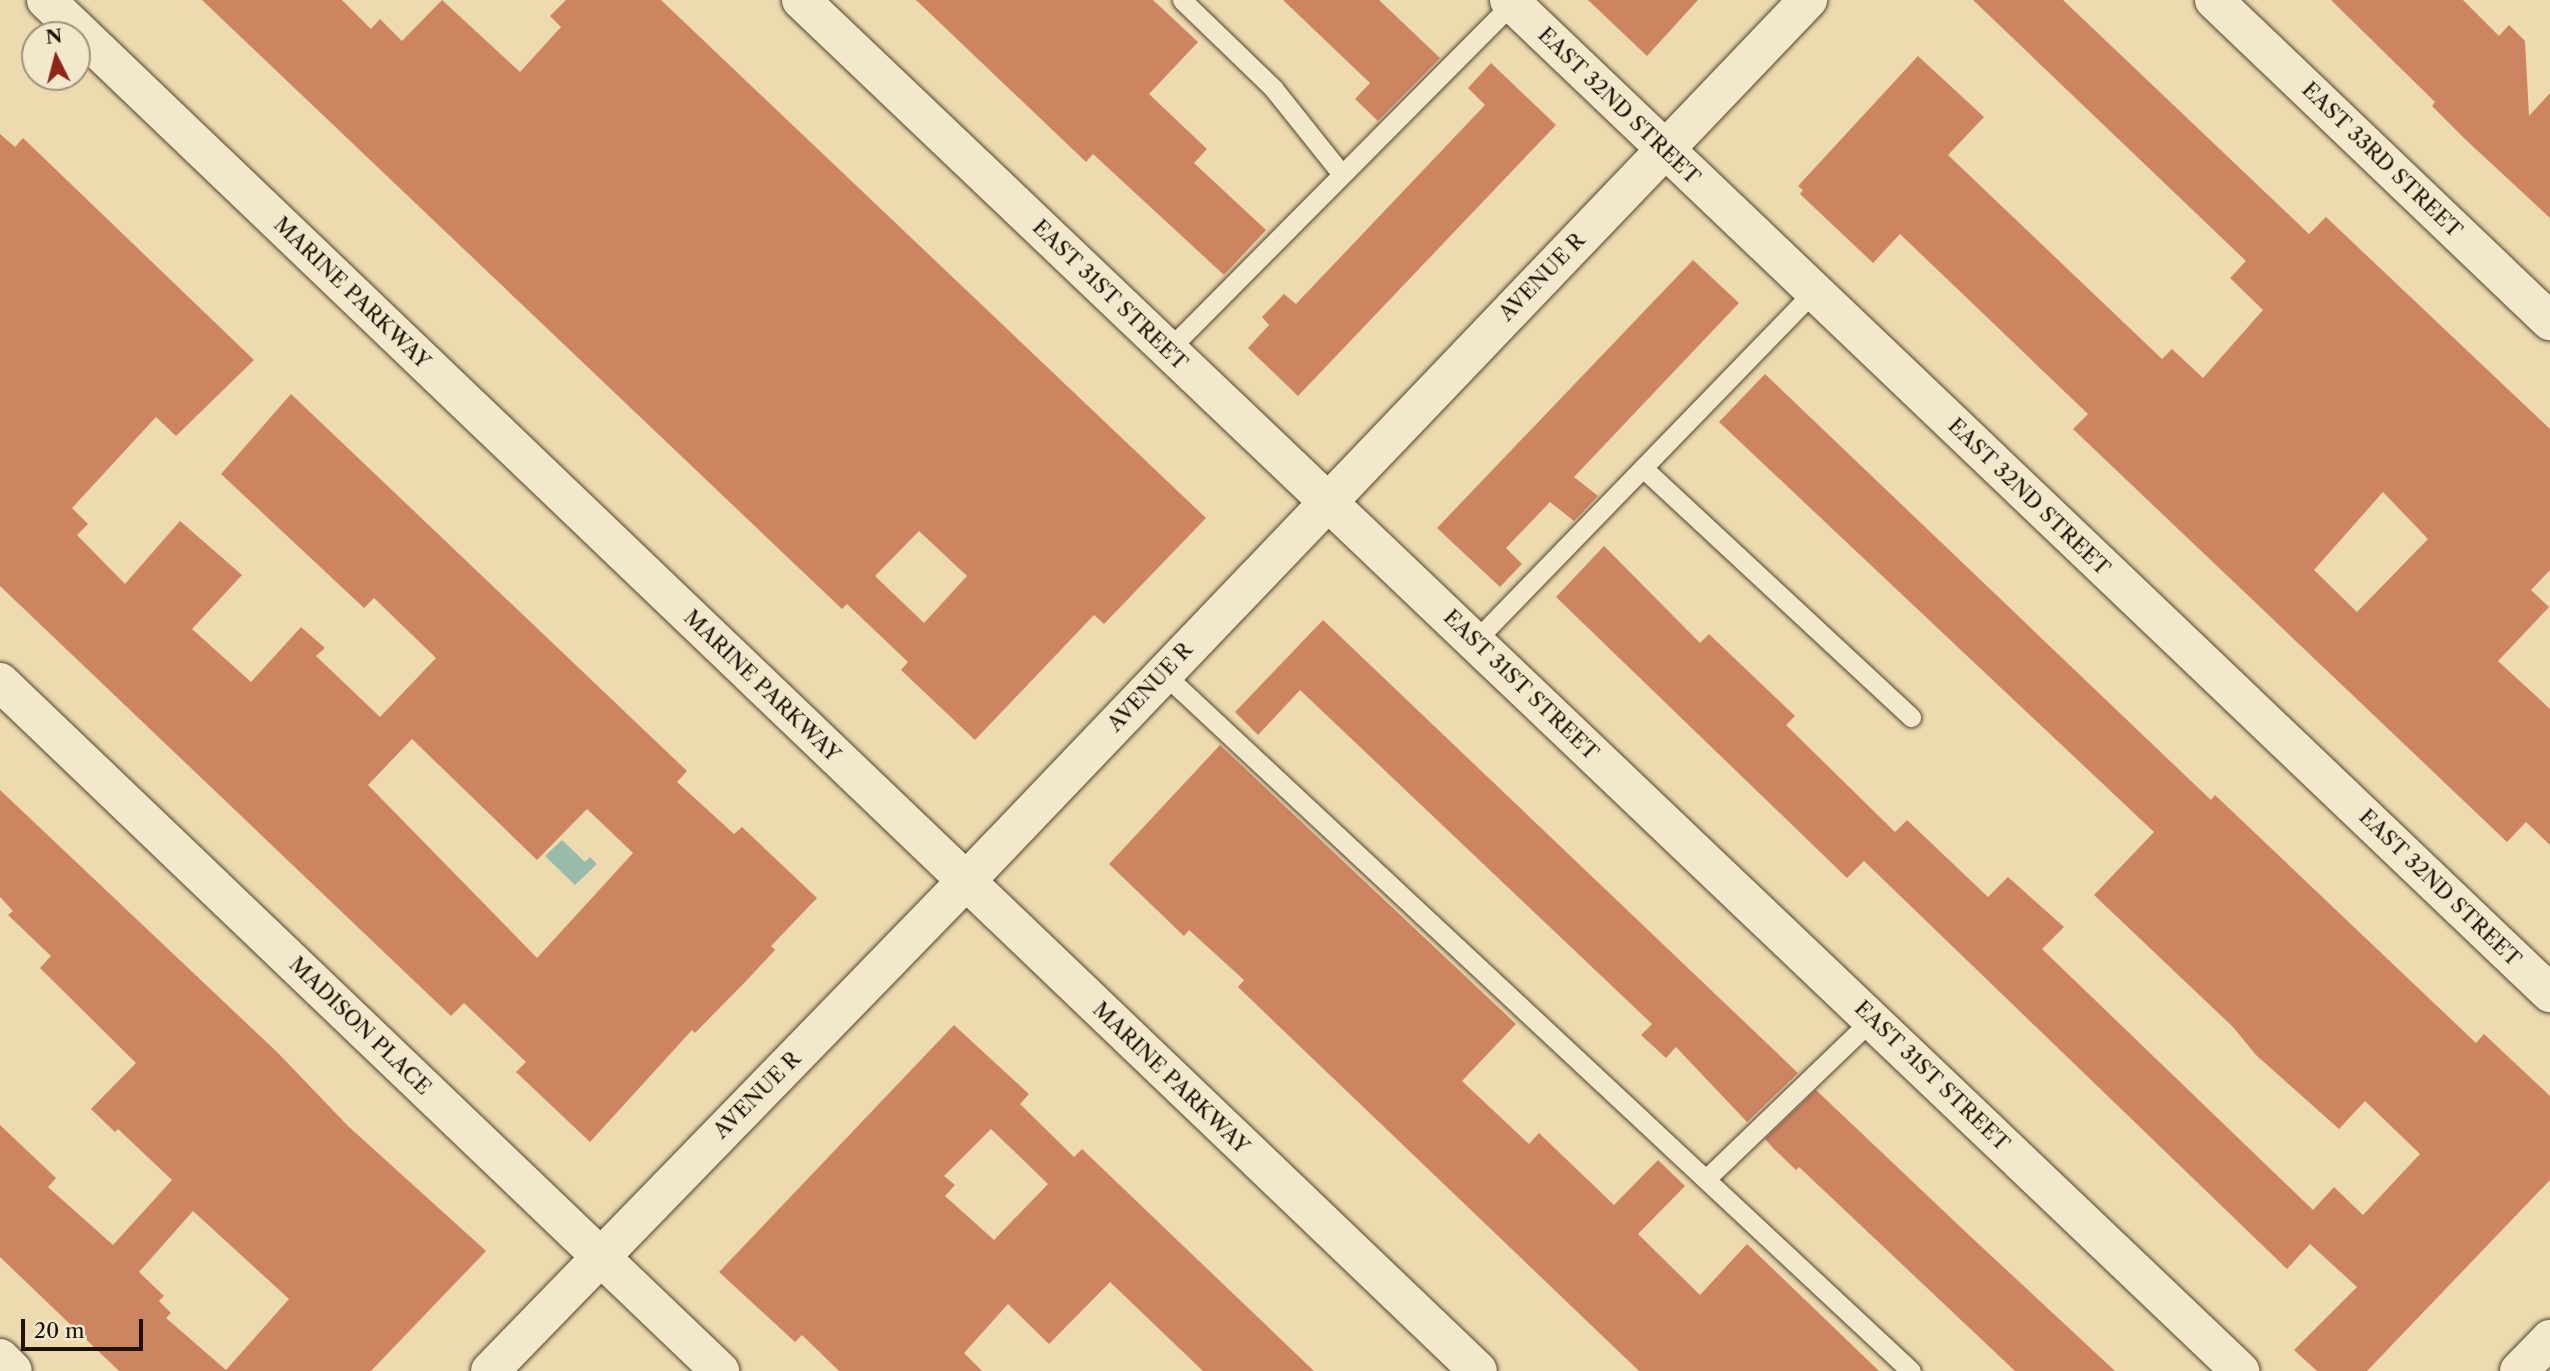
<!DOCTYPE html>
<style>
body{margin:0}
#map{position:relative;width:2550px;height:1371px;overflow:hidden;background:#eddbaf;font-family:"Libre Caslon Text",serif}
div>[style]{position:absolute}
.water>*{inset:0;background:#99bbac}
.building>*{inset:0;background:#cd8461}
.roads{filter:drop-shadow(0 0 2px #524531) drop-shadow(0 0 2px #524531)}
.lane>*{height:19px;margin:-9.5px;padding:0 9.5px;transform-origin:9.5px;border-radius:9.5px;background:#f3e8cb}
.street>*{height:38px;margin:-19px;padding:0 19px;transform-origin:19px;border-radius:19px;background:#f3e8cb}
span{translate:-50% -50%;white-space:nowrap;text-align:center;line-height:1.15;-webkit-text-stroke:6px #f3e8cb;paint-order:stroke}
.street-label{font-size:21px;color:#1f1307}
.north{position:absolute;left:21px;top:21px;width:70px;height:70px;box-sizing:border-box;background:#f3e8cb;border:2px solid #9e937d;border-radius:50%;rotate:354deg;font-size:19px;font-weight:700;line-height:28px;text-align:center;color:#1f1307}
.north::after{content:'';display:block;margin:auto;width:24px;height:32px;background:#8f2418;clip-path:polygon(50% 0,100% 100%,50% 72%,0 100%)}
.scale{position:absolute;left:21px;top:1319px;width:122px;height:32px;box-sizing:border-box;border:4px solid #1f1307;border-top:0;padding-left:9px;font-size:21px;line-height:24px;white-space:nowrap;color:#1f1307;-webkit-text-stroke:5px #f3e8cb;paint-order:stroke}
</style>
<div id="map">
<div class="water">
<div style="clip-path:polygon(562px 840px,585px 862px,590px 857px,597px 864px,575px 885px,545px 856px)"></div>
</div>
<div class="building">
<div style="clip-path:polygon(evenodd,202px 0,342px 0,371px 29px,380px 19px,402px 41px,442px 0,520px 72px,561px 27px,550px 16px,566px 0,661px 0,1206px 518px,1104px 624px,1094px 615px,975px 740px,901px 670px,908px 662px,847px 604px,842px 609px,202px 0,919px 531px,967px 576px,924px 623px,875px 576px,919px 531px)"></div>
<div style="clip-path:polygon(916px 0,1153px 0,1198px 42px,1149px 94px,1207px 149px,1194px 163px,1266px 230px,1224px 275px,1093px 154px,1086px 162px)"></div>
<div style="clip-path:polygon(1283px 0,1379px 0,1440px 58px,1378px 121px,1355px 99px,1370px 83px)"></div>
<div style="clip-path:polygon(1588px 0,1698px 0,1647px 56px)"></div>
<div style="clip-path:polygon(evenodd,1973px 0,2063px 0,2309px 234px,2326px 217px,2550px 429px,2550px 570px,2531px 590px,2549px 607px,2498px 661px,2550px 709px,2550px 845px,2526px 822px,2507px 842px,2073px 429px,2088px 414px,1900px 234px,1873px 263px,1800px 194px,1803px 190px,1798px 186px,1918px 56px,1984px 117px,1948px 155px,2162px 359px,2172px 349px,2203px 378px,2263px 310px,2230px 278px,2246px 261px,1973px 0,2383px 492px,2428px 539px,2357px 612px,2314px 570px,2383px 492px)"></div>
<div style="clip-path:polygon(2331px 0,2463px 0,2499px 36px,2509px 25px,2525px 41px,2529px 116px,2550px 93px,2550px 218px,2466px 140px,2432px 106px,2435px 102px)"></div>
<div style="clip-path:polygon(1491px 63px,1556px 125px,1298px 396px,1248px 348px,1269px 325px,1262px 317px,1284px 294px,1296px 304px,1485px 105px,1468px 88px)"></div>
<div style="clip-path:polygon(evenodd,0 134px,15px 147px,23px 138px,254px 360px,176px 436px,156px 417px,72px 508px,88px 524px,77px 535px,125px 584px,180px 521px,242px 575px,192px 629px,251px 682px,301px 627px,325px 648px,316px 656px,380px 717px,436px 658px,374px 598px,364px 608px,221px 474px,291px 394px,687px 771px,677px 782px,734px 834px,742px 827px,817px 898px,771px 946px,775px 950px,748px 979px,695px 1033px,692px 1030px,590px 1142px,516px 1072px,526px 1062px,464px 1003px,451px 1016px,0 586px,0 134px,412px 739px,537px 860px,587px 809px,633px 853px,537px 958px,368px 785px,412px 739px)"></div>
<div style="clip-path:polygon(1693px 260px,1739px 303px,1574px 477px,1598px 496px,1574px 521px,1550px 502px,1506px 548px,1522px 564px,1500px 587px,1437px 528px)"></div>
<div style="clip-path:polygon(1765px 374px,2171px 762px,2211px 800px,2215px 795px,2476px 1043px,2484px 1034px,2550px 1096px,2550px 1180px,2367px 1371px,2317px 1371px,2294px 1350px,2357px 1287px,2310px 1244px,2287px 1269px,1864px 861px,1847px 878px,1556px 597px,1604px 546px,1700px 643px,1709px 634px,1795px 716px,1786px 725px,1895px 832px,1907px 820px,1988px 897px,2008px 877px,2064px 927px,2042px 949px,2313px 1210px,2334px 1187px,2363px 1215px,2420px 1154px,2365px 1101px,2339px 1129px,2256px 1055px,2233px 1027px,2094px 895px,2154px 832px,1719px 422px)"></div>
<div style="clip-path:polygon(1323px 620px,1798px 1073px,1747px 1122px,1676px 1047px,1666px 1058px,1641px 1035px,1652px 1024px,1300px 690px,1258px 735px,1235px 712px)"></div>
<div style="clip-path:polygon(1220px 745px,1516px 1024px,1462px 1081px,1529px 1144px,1539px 1133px,1614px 1205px,1658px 1160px,1685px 1186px,1638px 1234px,1700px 1295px,1747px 1244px,1879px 1371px,1639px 1371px,1238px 987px,1244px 980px,1189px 930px,1184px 936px,1109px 864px)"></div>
<div style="clip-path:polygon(evenodd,0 790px,278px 1053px,348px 1126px,486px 1251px,371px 1371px,119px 1371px,0 1257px,0 1125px,56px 1178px,48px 1187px,113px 1245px,172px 1180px,118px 1129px,115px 1132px,91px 1109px,136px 1063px,40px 968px,51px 956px,8px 915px,13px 911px,0 897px,0 790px,193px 1211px,289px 1299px,226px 1370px,166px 1318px,171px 1313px,159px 1301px,164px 1296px,139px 1272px,193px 1211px)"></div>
<div style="clip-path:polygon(evenodd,954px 1025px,1029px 1094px,1020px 1104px,1074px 1157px,1082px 1149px,1314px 1371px,1203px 1371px,1110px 1282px,1049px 1344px,1008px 1304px,964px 1353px,982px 1371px,839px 1371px,802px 1335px,795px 1342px,719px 1272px,954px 1025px,991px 1129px,1048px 1184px,994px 1240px,945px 1196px,955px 1185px,944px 1176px,991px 1129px)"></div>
<div style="clip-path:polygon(1816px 1090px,1971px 1237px,2115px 1371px,2015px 1371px,1799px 1167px,1796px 1170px,1773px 1148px,1765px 1139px)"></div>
</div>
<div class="roads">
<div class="lane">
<div style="left:1182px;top:0;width:127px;rotate:44deg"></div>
<div style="left:1273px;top:88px;width:107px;rotate:51.4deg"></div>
<div style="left:1167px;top:351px;width:490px;rotate:-45.2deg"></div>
<div style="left:1643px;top:468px;width:366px;rotate:42.9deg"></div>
<div style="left:1475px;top:641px;width:486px;rotate:-45.9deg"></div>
<div style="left:1163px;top:673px;width:1023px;rotate:43.02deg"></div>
<div style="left:1706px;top:1179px;width:231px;rotate:-43.9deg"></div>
</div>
<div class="street">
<div style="left:46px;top:0;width:1982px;rotate:43.75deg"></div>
<div style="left:801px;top:0;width:1988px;rotate:43.61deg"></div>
<div style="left:1509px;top:0;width:1439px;rotate:43.65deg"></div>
<div style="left:2214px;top:0;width:465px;rotate:43.7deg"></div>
<div style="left:0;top:682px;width:997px;rotate:43.74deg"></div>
<div style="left:0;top:1358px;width:18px;rotate:45deg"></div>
<div style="left:490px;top:1371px;width:683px;rotate:-45.83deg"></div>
<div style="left:966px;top:881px;width:1219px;rotate:-46.3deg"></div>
<div style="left:2519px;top:1371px;width:45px;rotate:-45.9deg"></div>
</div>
</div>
<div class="street-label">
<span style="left:1619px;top:106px;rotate:44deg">EAST 32ND STREET</span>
<span style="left:2382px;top:160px;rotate:44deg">EAST 33RD STREET</span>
<span style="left:1542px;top:277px;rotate:-46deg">AVENUE R</span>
<span style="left:352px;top:293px;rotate:44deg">MARINE PARKWAY</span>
<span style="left:1110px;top:295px;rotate:44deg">EAST 31ST STREET</span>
<span style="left:2029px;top:497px;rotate:44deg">EAST 32ND STREET</span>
<span style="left:1521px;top:685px;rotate:44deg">EAST 31ST STREET</span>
<span style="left:762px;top:686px;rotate:44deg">MARINE PARKWAY</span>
<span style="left:1150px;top:687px;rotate:-47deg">AVENUE R</span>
<span style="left:2440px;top:888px;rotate:44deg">EAST 32ND STREET</span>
<span style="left:360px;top:1026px;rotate:44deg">MADISON PLACE</span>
<span style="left:1932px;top:1076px;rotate:44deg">EAST 31ST STREET</span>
<span style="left:1171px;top:1078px;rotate:44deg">MARINE PARKWAY</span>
<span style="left:757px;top:1095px;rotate:-45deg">AVENUE R</span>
</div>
<div class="north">N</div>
<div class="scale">20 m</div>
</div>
